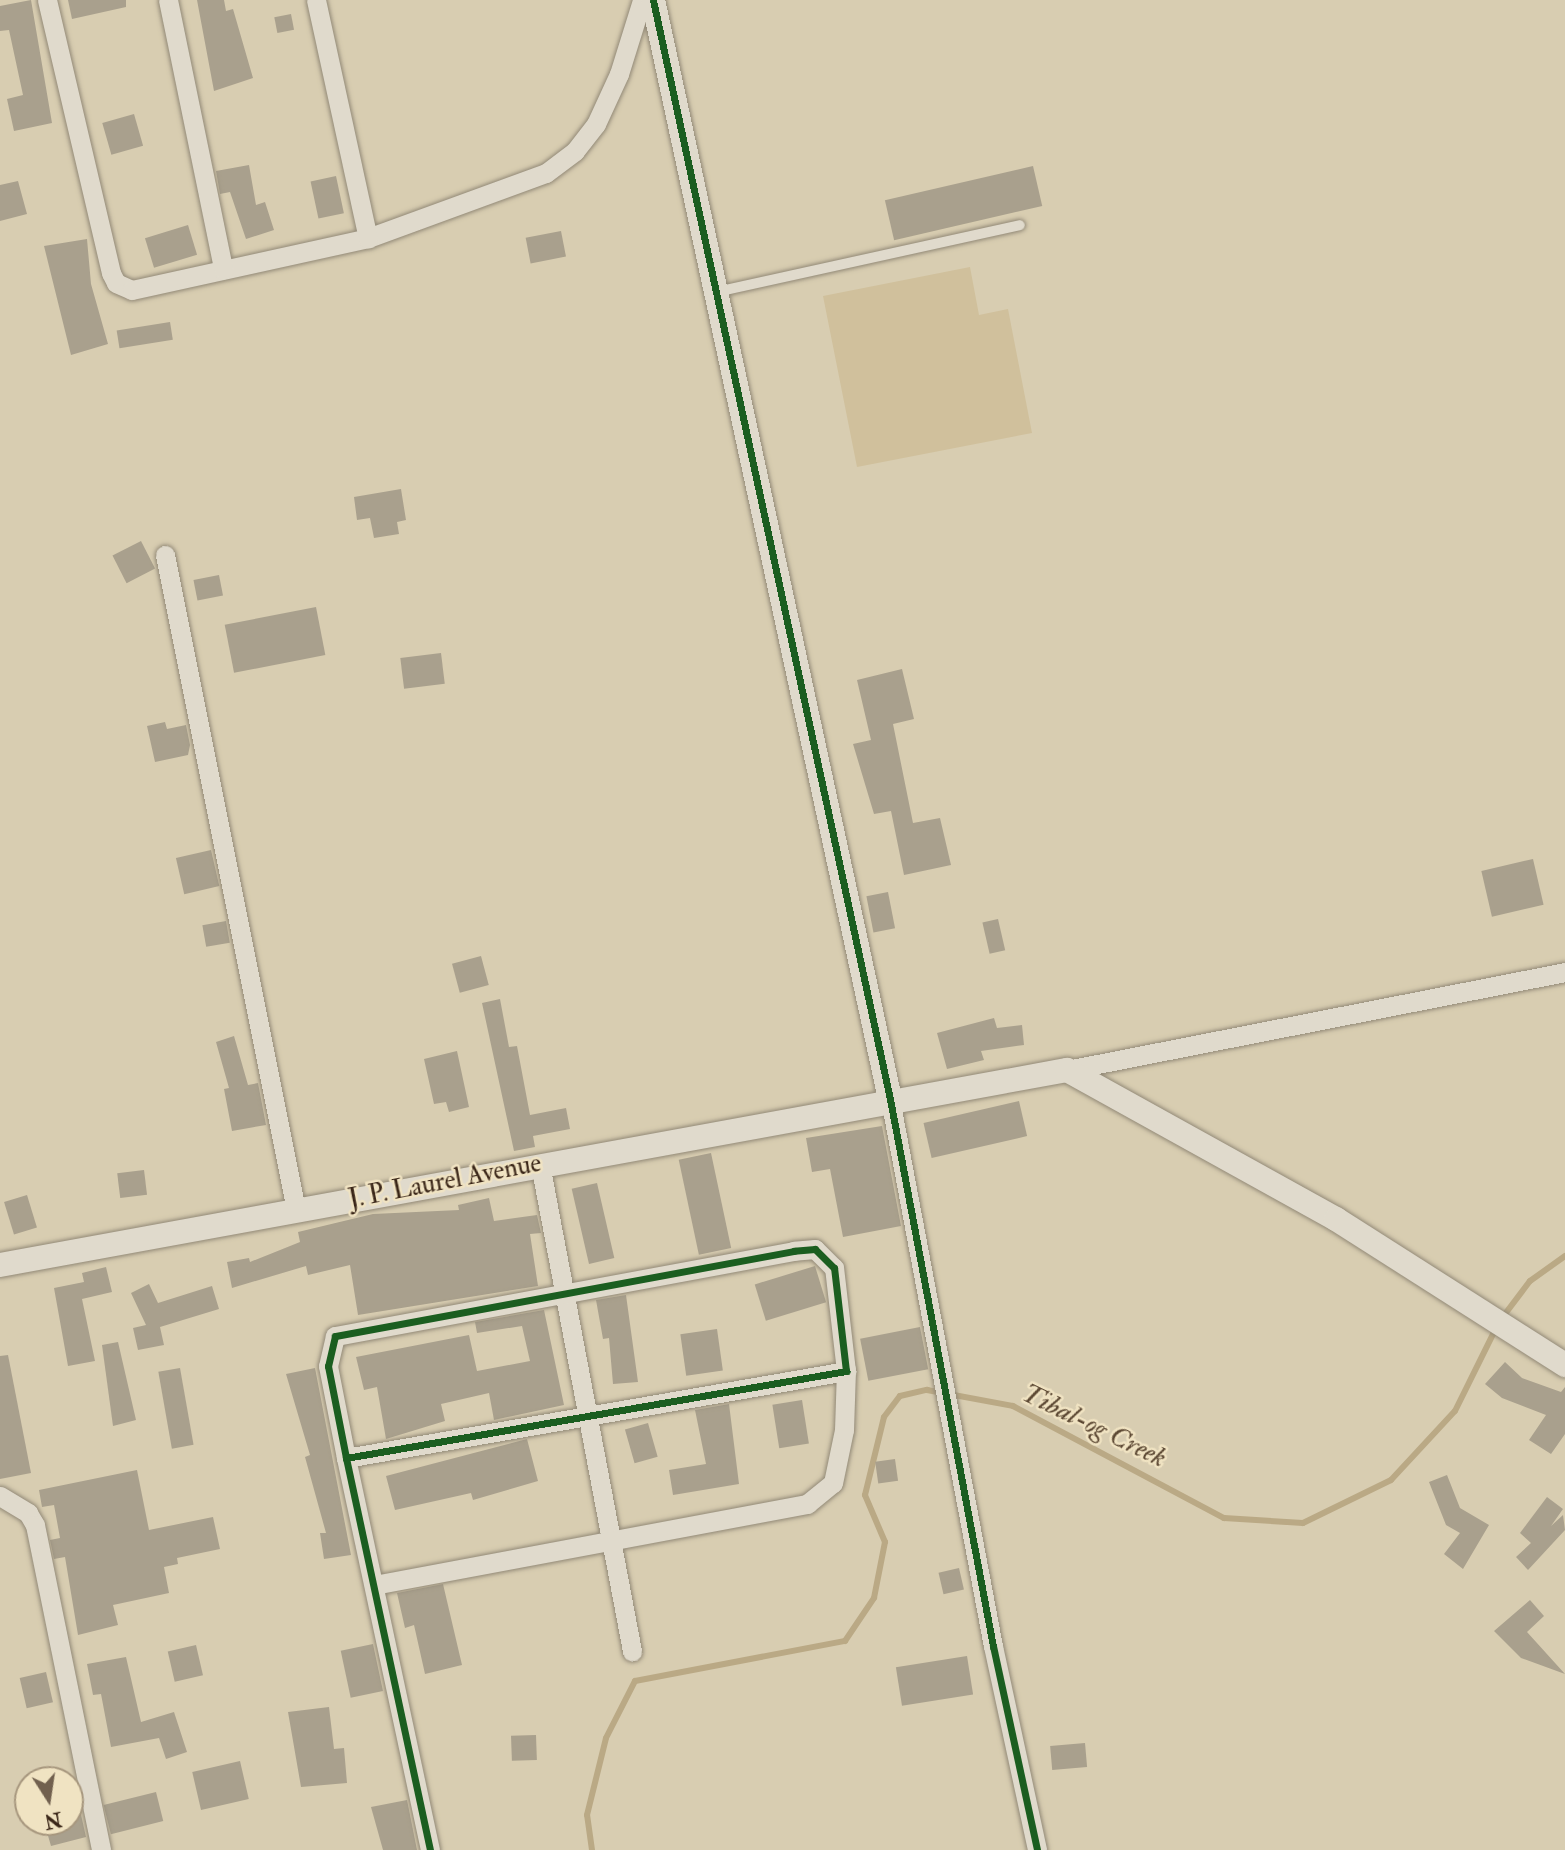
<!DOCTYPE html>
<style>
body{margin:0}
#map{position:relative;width:1565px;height:1850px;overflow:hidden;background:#d8cdb1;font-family:"IM FELL Double Pica",serif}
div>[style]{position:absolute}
.green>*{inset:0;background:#d0c09c}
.stream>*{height:6px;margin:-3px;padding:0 3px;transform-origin:3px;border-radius:3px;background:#baa985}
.building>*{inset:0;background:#a9a08d;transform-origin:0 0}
.roads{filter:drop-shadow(0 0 2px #928977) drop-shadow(0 0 2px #928977)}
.service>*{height:10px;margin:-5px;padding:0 5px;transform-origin:5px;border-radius:5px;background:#e0dacc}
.minor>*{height:19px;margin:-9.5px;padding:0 9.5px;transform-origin:9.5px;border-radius:9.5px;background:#e0dacc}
.tertiary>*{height:24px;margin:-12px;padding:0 12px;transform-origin:12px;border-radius:12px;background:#e0dacc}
.cycleway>*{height:7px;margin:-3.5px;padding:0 3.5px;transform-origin:3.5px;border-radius:3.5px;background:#1b5e20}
span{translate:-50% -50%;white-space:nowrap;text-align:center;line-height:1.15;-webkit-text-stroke:5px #f0e3c2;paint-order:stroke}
.street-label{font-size:26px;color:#3a2618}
.water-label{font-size:28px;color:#5c4833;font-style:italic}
.north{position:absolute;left:14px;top:1766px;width:70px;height:70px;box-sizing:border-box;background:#f0e3c2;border:2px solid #a7977e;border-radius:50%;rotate:168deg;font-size:19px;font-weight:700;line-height:28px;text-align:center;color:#3a2618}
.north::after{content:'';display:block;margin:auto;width:24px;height:32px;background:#71604e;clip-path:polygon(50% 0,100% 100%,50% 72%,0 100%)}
</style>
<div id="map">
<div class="green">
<div style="clip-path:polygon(970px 267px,979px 315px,1008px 309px,1032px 433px,857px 467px,823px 296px)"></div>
</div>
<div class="stream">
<div style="left:1505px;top:1314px;width:41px;rotate:-52.9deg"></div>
<div style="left:1530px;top:1281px;width:43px;rotate:-35.5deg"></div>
<div style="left:592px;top:1850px;width:35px;rotate:-98deg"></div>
<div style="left:587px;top:1815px;width:79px;rotate:-76.1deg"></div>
<div style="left:606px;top:1738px;width:64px;rotate:-63deg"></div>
<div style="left:635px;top:1681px;width:214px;rotate:-10.8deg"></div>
<div style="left:845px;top:1641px;width:52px;rotate:-56deg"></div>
<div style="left:874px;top:1598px;width:57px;rotate:-78.9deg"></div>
<div style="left:885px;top:1542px;width:51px;rotate:-113.1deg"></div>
<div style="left:865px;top:1495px;width:80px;rotate:-76.3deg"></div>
<div style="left:884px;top:1417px;width:26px;rotate:-53deg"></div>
<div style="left:900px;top:1396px;width:28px;rotate:-13deg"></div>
<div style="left:927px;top:1390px;width:87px;rotate:10.5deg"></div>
<div style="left:1013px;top:1406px;width:239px;rotate:28deg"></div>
<div style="left:1224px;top:1518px;width:79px;rotate:3.6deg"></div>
<div style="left:1303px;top:1523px;width:98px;rotate:-26deg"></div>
<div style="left:1391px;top:1480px;width:94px;rotate:-47.2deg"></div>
<div style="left:1455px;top:1411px;width:90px;rotate:-63.7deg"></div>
</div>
<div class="building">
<div style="clip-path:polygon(31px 0,52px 123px,14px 131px,7px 99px,23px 95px,9px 30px,0 31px,0 6px)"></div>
<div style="clip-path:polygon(68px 0,126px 0,126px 7px,72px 19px)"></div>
<div style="clip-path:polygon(197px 0,224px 0,226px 11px,233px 9px,253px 78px,214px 91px)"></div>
<div style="left:291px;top:14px;width:16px;height:17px;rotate:79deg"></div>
<div style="left:134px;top:114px;width:33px;height:33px;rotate:74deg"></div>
<div style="clip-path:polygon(249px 165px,256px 205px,265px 202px,274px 230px,246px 239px,230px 192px,220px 194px,216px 171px)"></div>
<div style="left:1033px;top:166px;width:41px;height:152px;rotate:77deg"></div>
<div style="left:336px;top:176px;width:38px;height:26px;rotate:78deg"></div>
<div style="clip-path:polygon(18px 181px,27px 214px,0 221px,0 185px)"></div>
<div style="left:188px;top:225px;width:31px;height:45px;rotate:73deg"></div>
<div style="left:561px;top:231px;width:26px;height:36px;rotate:79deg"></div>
<div style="clip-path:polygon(87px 239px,91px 284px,108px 344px,71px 355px,44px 246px)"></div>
<div style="left:170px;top:322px;width:18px;height:54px;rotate:81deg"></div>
<div style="clip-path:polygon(401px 489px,406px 520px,397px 522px,399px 534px,374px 538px,370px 518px,357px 520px,354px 497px)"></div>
<div style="left:141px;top:541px;width:31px;height:32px;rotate:63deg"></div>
<div style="left:219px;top:575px;width:21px;height:26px;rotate:79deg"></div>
<div style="left:316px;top:607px;width:49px;height:93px;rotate:79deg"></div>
<div style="left:441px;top:653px;width:31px;height:41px;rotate:83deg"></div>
<div style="clip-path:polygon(902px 669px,914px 719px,893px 724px,913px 823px,940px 818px,951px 865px,904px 875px,891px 811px,874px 814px,853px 744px,871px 740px,857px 680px)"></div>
<div style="clip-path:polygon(165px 722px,167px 729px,186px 725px,190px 745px,188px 755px,155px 762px,147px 726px)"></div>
<div style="left:211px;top:850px;width:37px;height:36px;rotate:77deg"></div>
<div style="left:1533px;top:859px;width:47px;height:53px;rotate:77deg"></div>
<div style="left:888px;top:892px;width:37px;height:22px;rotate:79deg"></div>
<div style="left:998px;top:919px;width:32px;height:16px;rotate:77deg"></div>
<div style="left:226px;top:921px;width:22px;height:24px;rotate:80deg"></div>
<div style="left:481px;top:956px;width:30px;height:30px;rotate:75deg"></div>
<div style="clip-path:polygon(500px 999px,509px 1047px,517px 1046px,530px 1115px,566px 1108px,570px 1129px,533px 1136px,535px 1147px,514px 1151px,482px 1003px)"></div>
<div style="clip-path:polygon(994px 1018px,997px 1028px,1022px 1025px,1024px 1045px,981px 1051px,984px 1060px,947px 1069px,937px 1033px)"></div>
<div style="clip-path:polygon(234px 1036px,248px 1085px,258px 1083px,266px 1125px,232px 1131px,224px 1089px,229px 1088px,216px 1042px)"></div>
<div style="clip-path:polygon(457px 1051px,469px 1107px,449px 1112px,446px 1102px,434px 1104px,424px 1059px)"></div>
<div style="left:1019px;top:1101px;width:36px;height:98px;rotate:77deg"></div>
<div style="clip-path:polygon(882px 1126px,901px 1226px,843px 1237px,830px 1169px,812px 1172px,806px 1138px)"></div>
<div style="left:711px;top:1153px;width:97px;height:33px;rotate:78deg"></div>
<div style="left:144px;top:1170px;width:25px;height:27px;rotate:83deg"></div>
<div style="left:597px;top:1183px;width:77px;height:26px;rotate:77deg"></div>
<div style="left:27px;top:1195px;width:34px;height:24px;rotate:73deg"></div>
<div style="clip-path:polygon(489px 1198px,494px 1221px,537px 1215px,541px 1233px,530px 1234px,538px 1286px,358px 1315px,350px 1265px,308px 1275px,306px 1266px,232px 1288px,227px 1262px,249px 1258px,250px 1262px,300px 1242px,298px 1232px,373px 1214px,459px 1210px,458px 1205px)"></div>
<div style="left:815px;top:1266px;width:38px;height:63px;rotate:73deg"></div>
<div style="clip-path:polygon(106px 1267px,112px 1292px,82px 1299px,95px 1361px,68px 1366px,54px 1288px,84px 1282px,82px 1273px)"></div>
<div style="clip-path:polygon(149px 1284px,158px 1303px,212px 1286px,219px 1309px,160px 1327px,164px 1345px,138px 1350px,133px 1328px,146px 1325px,131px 1293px)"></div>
<div style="clip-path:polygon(626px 1295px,638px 1382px,613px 1384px,609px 1338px,603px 1339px,596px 1300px)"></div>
<div style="clip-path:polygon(544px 1310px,564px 1405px,494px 1420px,489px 1393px,441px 1404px,445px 1421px,386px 1439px,377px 1387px,364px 1390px,356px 1357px,469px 1335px,477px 1371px,530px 1361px,522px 1326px,477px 1333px,475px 1322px)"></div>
<div style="left:920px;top:1327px;width:43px;height:61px;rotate:79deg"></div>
<div style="left:717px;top:1329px;width:42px;height:37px;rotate:82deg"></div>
<div style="clip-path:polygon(118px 1342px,136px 1420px,113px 1426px,102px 1345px)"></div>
<div style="clip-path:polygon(8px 1355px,31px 1473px,0 1479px,0 1356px)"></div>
<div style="clip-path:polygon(1505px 1362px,1522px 1378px,1561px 1392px,1565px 1387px,1565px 1434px,1551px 1454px,1529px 1440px,1546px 1415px,1502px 1398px,1485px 1384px)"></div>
<div style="left:180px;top:1368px;width:78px;height:22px;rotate:80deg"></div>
<div style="clip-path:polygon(315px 1368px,351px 1555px,324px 1559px,320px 1533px,326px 1533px,305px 1457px,310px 1455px,286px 1374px)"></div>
<div style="left:802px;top:1400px;width:44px;height:30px;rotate:81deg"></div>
<div style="clip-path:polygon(729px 1404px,739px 1484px,673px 1495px,669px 1470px,706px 1464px,695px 1410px)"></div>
<div style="left:648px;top:1423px;width:35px;height:24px;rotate:74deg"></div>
<div style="clip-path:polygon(527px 1439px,538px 1481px,473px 1500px,471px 1493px,395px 1510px,386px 1476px)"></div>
<div style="left:895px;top:1459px;width:22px;height:20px;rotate:82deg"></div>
<div style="clip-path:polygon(137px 1470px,149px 1530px,213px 1517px,220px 1549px,177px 1558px,178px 1564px,164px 1567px,169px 1593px,113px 1605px,118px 1625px,78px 1635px,65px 1557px,54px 1559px,50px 1540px,60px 1538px,54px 1505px,42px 1507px,39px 1490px)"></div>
<div style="clip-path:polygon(1447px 1475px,1460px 1508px,1489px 1525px,1463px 1569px,1444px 1554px,1460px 1533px,1446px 1525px,1429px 1482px)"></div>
<div style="clip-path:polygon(1547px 1497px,1563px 1509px,1551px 1526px,1563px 1515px,1565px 1530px,1528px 1570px,1516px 1557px,1531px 1543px,1520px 1533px)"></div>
<div style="left:959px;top:1568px;width:22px;height:21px;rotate:77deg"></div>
<div style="clip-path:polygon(443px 1584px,462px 1665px,425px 1674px,414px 1625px,405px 1628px,397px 1593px)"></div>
<div style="clip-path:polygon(1530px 1600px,1544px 1616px,1527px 1632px,1565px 1674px,1521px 1658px,1494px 1631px)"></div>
<div style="left:373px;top:1644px;width:48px;height:33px;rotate:78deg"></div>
<div style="left:196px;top:1645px;width:31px;height:29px;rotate:77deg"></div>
<div style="left:967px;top:1656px;width:39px;height:72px;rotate:81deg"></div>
<div style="clip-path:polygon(126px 1657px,141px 1722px,174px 1712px,187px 1752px,166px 1759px,159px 1738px,111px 1747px,101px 1694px,93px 1695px,87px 1664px)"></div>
<div style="left:46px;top:1672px;width:31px;height:27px;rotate:77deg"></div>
<div style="clip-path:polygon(329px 1707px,334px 1749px,344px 1748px,347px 1783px,301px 1787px,288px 1712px)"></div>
<div style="left:536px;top:1735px;width:25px;height:25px;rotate:88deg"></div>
<div style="left:1085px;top:1743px;width:24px;height:35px;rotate:85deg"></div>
<div style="left:240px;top:1761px;width:39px;height:49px;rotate:77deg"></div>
<div style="left:156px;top:1792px;width:30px;height:54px;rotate:76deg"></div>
<div style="clip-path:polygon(407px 1800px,417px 1850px,383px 1850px,371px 1807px)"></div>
<div style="clip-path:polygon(80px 1810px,86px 1837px,51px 1846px,44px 1822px,70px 1822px,70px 1813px)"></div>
</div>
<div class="roads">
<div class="service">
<div style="left:716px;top:292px;width:311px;rotate:-12.4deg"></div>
</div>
<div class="minor">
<div style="left:47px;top:0;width:280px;rotate:76.8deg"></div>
<div style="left:111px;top:273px;width:11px;rotate:63deg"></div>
<div style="left:116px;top:283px;width:17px;rotate:24deg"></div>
<div style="left:132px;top:290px;width:242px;rotate:-12.4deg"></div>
<div style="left:368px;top:238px;width:189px;rotate:-20.1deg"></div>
<div style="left:546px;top:173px;width:36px;rotate:-37deg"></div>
<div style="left:575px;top:151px;width:34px;rotate:-52deg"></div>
<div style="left:596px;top:124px;width:55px;rotate:-65.3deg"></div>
<div style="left:619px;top:74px;width:77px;rotate:-72.7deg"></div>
<div style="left:168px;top:0;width:275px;rotate:78.4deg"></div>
<div style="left:316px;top:0;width:244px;rotate:77.7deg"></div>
<div style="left:165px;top:555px;width:668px;rotate:78.69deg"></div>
<div style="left:1067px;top:1070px;width:508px;rotate:-11.13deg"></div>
<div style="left:890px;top:1099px;width:557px;rotate:79.34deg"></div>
<div style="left:993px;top:1646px;width:209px;rotate:77.8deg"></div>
<div style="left:540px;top:1164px;width:496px;rotate:79.3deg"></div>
<div style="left:346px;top:1458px;width:508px;rotate:-9.87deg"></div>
<div style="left:846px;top:1371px;width:104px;rotate:-96.6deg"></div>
<div style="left:834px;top:1268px;width:27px;rotate:-135deg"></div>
<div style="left:815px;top:1249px;width:21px;rotate:175deg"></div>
<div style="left:794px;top:1251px;width:467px;rotate:169.5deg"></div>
<div style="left:335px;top:1336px;width:31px;rotate:103deg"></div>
<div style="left:328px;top:1366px;width:94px;rotate:78.9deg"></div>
<div style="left:346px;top:1458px;width:401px;rotate:77.9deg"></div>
<div style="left:0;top:1496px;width:33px;rotate:31deg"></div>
<div style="left:28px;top:1513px;width:14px;rotate:60deg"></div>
<div style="left:35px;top:1525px;width:332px;rotate:78.5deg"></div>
<div style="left:374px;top:1585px;width:441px;rotate:-10.6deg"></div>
<div style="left:807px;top:1504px;width:33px;rotate:-39deg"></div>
<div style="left:833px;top:1483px;width:54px;rotate:-78.3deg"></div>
<div style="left:844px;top:1430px;width:59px;rotate:-88.1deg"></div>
</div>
<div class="tertiary">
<div style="left:653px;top:0;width:1124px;rotate:77.83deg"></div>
<div style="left:0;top:1265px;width:1085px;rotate:-10.36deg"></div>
<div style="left:1067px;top:1070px;width:308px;rotate:29deg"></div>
<div style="left:1336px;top:1219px;width:272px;rotate:32.5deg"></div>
</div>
</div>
<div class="cycleway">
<div style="left:653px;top:0;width:1124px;rotate:77.83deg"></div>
<div style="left:890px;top:1099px;width:557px;rotate:79.34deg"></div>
<div style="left:993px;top:1646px;width:209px;rotate:77.8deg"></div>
<div style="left:346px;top:1458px;width:508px;rotate:-9.87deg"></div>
<div style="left:846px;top:1371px;width:104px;rotate:-96.6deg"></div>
<div style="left:834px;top:1268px;width:27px;rotate:-135deg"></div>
<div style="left:815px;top:1249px;width:21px;rotate:175deg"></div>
<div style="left:794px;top:1251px;width:467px;rotate:169.5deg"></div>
<div style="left:335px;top:1336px;width:31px;rotate:103deg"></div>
<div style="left:328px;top:1366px;width:94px;rotate:78.9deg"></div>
<div style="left:346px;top:1458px;width:401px;rotate:77.9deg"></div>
</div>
<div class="street-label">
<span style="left:445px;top:1182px;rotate:-11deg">J. P. Laurel Avenue</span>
</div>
<div class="water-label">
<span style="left:1094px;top:1426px;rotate:26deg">Tibal-og Creek</span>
</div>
<div class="north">N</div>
</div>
